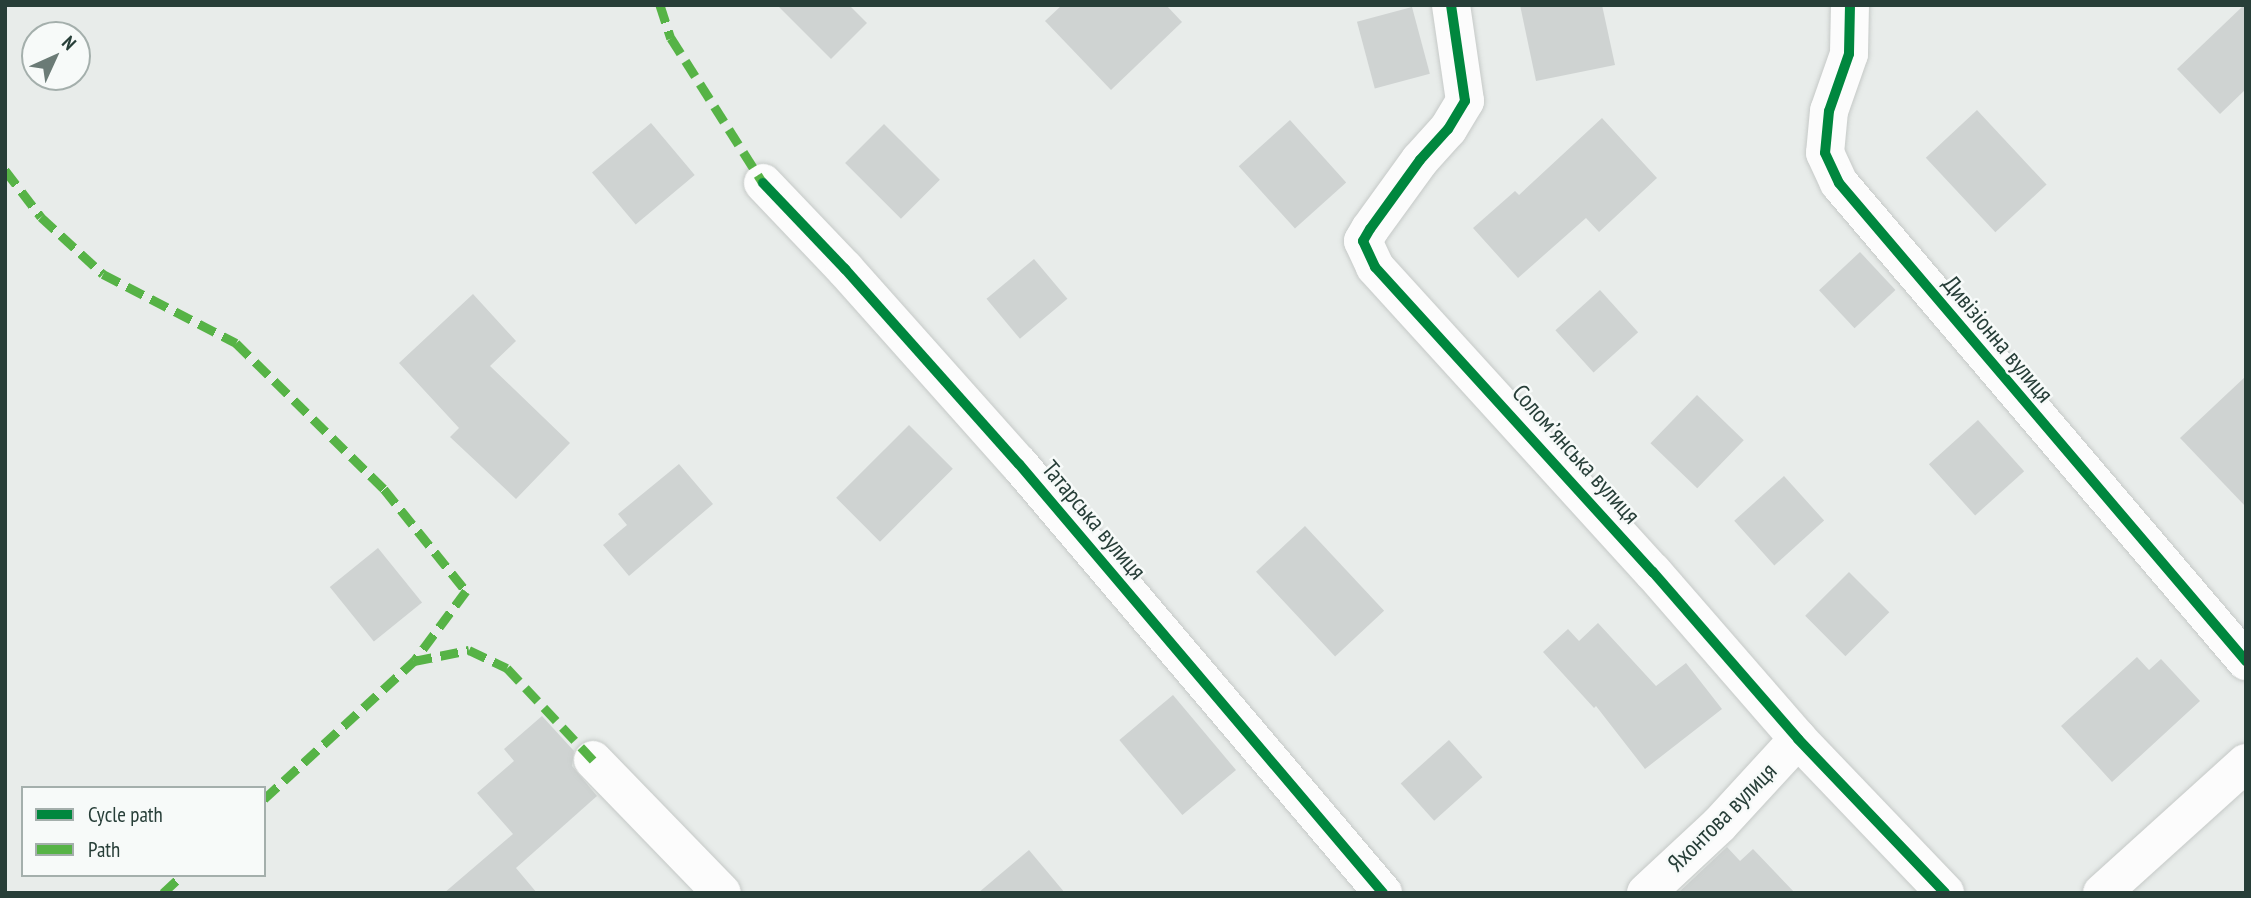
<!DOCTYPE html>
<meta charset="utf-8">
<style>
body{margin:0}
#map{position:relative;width:2251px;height:898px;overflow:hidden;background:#e8ecea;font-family:"PT Sans Narrow",sans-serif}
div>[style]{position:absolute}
.building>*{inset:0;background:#cfd3d2;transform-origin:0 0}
.roads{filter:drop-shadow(0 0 2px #c5c9c7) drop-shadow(0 0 2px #c5c9c7)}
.minor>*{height:38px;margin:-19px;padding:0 19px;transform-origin:19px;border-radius:19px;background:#fcfcfc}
.quiet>*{height:9px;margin-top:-4.5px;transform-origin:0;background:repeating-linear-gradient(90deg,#56b346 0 18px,transparent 0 27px)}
.cycleway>*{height:10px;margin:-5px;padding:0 5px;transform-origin:5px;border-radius:5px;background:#00873e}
span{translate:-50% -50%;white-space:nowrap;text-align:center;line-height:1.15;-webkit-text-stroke:5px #f7faf9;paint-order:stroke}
.street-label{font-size:24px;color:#273e38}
.frame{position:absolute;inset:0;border:7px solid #273e38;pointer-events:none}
.legend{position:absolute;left:21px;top:786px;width:245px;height:91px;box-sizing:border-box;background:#f7faf9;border:2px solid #a4afac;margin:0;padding:9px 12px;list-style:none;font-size:21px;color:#273e38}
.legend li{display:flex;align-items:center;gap:14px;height:35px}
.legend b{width:35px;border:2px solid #a4afac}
.north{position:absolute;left:21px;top:21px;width:70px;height:70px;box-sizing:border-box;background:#f7faf9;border:2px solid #a4afac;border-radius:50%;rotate:45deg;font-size:19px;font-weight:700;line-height:28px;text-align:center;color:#273e38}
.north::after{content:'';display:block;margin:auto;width:24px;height:32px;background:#6b7b76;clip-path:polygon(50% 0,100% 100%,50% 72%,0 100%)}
</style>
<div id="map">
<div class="building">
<div style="clip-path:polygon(777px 5px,849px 5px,867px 23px,831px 59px)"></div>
<div style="clip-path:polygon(1062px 5px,1166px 5px,1182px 22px,1111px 90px,1045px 21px)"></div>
<div style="clip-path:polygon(1520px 5px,1602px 5px,1615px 65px,1536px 81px)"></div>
<div style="clip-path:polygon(2244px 5px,2246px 89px,2220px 114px,2177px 69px)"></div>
<div style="left:1412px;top:7px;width:69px;height:57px;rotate:75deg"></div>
<div style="left:1977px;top:110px;width:102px;height:70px;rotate:47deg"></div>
<div style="clip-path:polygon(1602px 118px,1657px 178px,1599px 232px,1586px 218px,1518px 278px,1473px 228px,1515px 191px,1519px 195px)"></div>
<div style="left:1290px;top:120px;width:84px;height:69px;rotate:48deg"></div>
<div style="left:651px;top:123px;width:68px;height:77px;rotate:50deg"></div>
<div style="left:884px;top:124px;width:79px;height:55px;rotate:45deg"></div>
<div style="left:1860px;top:252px;width:52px;height:56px;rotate:47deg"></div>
<div style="left:1034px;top:259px;width:52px;height:62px;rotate:50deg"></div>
<div style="left:1600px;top:290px;width:57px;height:60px;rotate:48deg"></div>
<div style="clip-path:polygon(473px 294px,516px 341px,490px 366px,570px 443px,516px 499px,450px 437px,459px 428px,399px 363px)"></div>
<div style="clip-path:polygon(2246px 376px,2246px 507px,2180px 438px)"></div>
<div style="left:1697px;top:395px;width:65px;height:67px;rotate:44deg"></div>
<div style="left:1978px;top:420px;width:69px;height:66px;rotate:48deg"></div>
<div style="left:909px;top:425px;width:62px;height:103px;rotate:45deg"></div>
<div style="clip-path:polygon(679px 464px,713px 504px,629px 576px,603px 545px,627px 525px,618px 514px)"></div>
<div style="left:1784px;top:476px;width:60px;height:67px;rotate:48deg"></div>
<div style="left:1305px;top:526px;width:116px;height:67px;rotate:47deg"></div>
<div style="left:378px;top:548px;width:70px;height:62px;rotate:51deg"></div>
<div style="left:1849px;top:572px;width:57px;height:62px;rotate:45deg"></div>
<div style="clip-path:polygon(1598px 623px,1656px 686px,1686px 663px,1722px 709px,1645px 769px,1596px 706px,1594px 708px,1543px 652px,1568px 629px,1579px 641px)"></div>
<div style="clip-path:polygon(2137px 657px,2149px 670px,2161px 659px,2200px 701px,2112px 782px,2061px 726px)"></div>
<div style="left:1173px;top:695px;width:98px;height:70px;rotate:50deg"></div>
<div style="clip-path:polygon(542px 716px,574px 751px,572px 766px,597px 796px,516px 868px,537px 893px,444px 893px,513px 834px,477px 793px,514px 761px,504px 749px)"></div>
<div style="left:1449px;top:740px;width:50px;height:65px;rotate:48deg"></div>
<div style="clip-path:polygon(1727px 847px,1740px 861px,1753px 849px,1795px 893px,1678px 893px)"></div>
<div style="clip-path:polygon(1029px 850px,1065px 893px,978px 893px)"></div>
</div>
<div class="roads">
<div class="minor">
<div style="left:1451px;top:5px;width:97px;rotate:81.7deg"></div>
<div style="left:1465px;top:101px;width:33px;rotate:121deg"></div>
<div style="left:1448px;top:129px;width:42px;rotate:132.1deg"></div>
<div style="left:1420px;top:160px;width:85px;rotate:125.9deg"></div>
<div style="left:1370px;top:229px;width:14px;rotate:120deg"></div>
<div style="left:1363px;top:241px;width:29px;rotate:65deg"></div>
<div style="left:1375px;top:267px;width:413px;rotate:47.7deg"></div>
<div style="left:1653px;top:572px;width:221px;rotate:49deg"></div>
<div style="left:1798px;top:739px;width:213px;rotate:46.3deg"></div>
<div style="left:1850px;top:5px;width:49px;rotate:91.2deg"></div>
<div style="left:1849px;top:54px;width:60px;rotate:109.3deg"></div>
<div style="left:1829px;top:111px;width:42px;rotate:95.4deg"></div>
<div style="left:1825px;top:153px;width:33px;rotate:65deg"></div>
<div style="left:1839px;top:183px;width:628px;rotate:49.59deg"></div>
<div style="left:763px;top:183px;width:119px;rotate:46.4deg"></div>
<div style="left:845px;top:269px;width:261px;rotate:48.3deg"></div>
<div style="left:1019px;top:464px;width:563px;rotate:49.69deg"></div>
<div style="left:593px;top:760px;width:185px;rotate:45.9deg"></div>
<div style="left:1646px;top:893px;width:100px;rotate:-43deg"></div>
<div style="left:1719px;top:825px;width:117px;rotate:-47.4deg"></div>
<div style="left:2102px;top:893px;width:194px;rotate:-42.1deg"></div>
</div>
</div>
<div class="quiet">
<div style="left:660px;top:5px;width:35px;rotate:72deg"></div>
<div style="left:671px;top:38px;width:172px;rotate:57.6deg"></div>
<div style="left:5px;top:170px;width:59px;rotate:52.5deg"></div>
<div style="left:41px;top:217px;width:84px;rotate:42.6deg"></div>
<div style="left:103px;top:274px;width:150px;rotate:27.4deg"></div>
<div style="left:236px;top:343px;width:208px;rotate:44.6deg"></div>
<div style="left:384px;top:489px;width:131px;rotate:51.2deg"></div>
<div style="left:466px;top:591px;width:87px;rotate:126.6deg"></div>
<div style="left:414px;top:661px;width:56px;rotate:-11.3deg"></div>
<div style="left:469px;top:650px;width:42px;rotate:25.3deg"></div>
<div style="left:507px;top:668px;width:126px;rotate:46.9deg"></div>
<div style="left:264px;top:799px;width:204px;rotate:-42.6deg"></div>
<div style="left:163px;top:893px;width:26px;rotate:-43deg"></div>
</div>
<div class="cycleway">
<div style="left:1451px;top:5px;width:97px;rotate:81.7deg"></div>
<div style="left:1465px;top:101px;width:33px;rotate:121deg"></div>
<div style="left:1448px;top:129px;width:42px;rotate:132.1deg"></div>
<div style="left:1420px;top:160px;width:85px;rotate:125.9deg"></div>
<div style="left:1370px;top:229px;width:14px;rotate:120deg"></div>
<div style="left:1363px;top:241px;width:29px;rotate:65deg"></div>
<div style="left:1375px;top:267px;width:413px;rotate:47.7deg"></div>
<div style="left:1653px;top:572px;width:221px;rotate:49deg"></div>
<div style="left:1798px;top:739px;width:213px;rotate:46.3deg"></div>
<div style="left:1850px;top:5px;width:49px;rotate:91.2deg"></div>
<div style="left:1849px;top:54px;width:60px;rotate:109.3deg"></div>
<div style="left:1829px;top:111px;width:42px;rotate:95.4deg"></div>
<div style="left:1825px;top:153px;width:33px;rotate:65deg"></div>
<div style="left:1839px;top:183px;width:628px;rotate:49.59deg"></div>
<div style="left:763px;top:183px;width:119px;rotate:46.4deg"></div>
<div style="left:845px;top:269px;width:261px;rotate:48.3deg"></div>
<div style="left:1019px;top:464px;width:563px;rotate:49.69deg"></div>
</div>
<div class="street-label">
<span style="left:1998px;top:339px;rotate:50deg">Дивізіонна вулиця</span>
<span style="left:1576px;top:454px;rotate:48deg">Соломʼянська вулиця</span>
<span style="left:1094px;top:520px;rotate:50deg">Татарська вулиця</span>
<span style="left:1722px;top:817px;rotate:-45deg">Яхонтова вулиця</span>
</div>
<div class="frame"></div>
<ul class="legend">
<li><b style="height:9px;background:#00873e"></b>Cycle path</li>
<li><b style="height:9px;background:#56b346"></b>Path</li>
</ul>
<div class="north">N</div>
</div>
